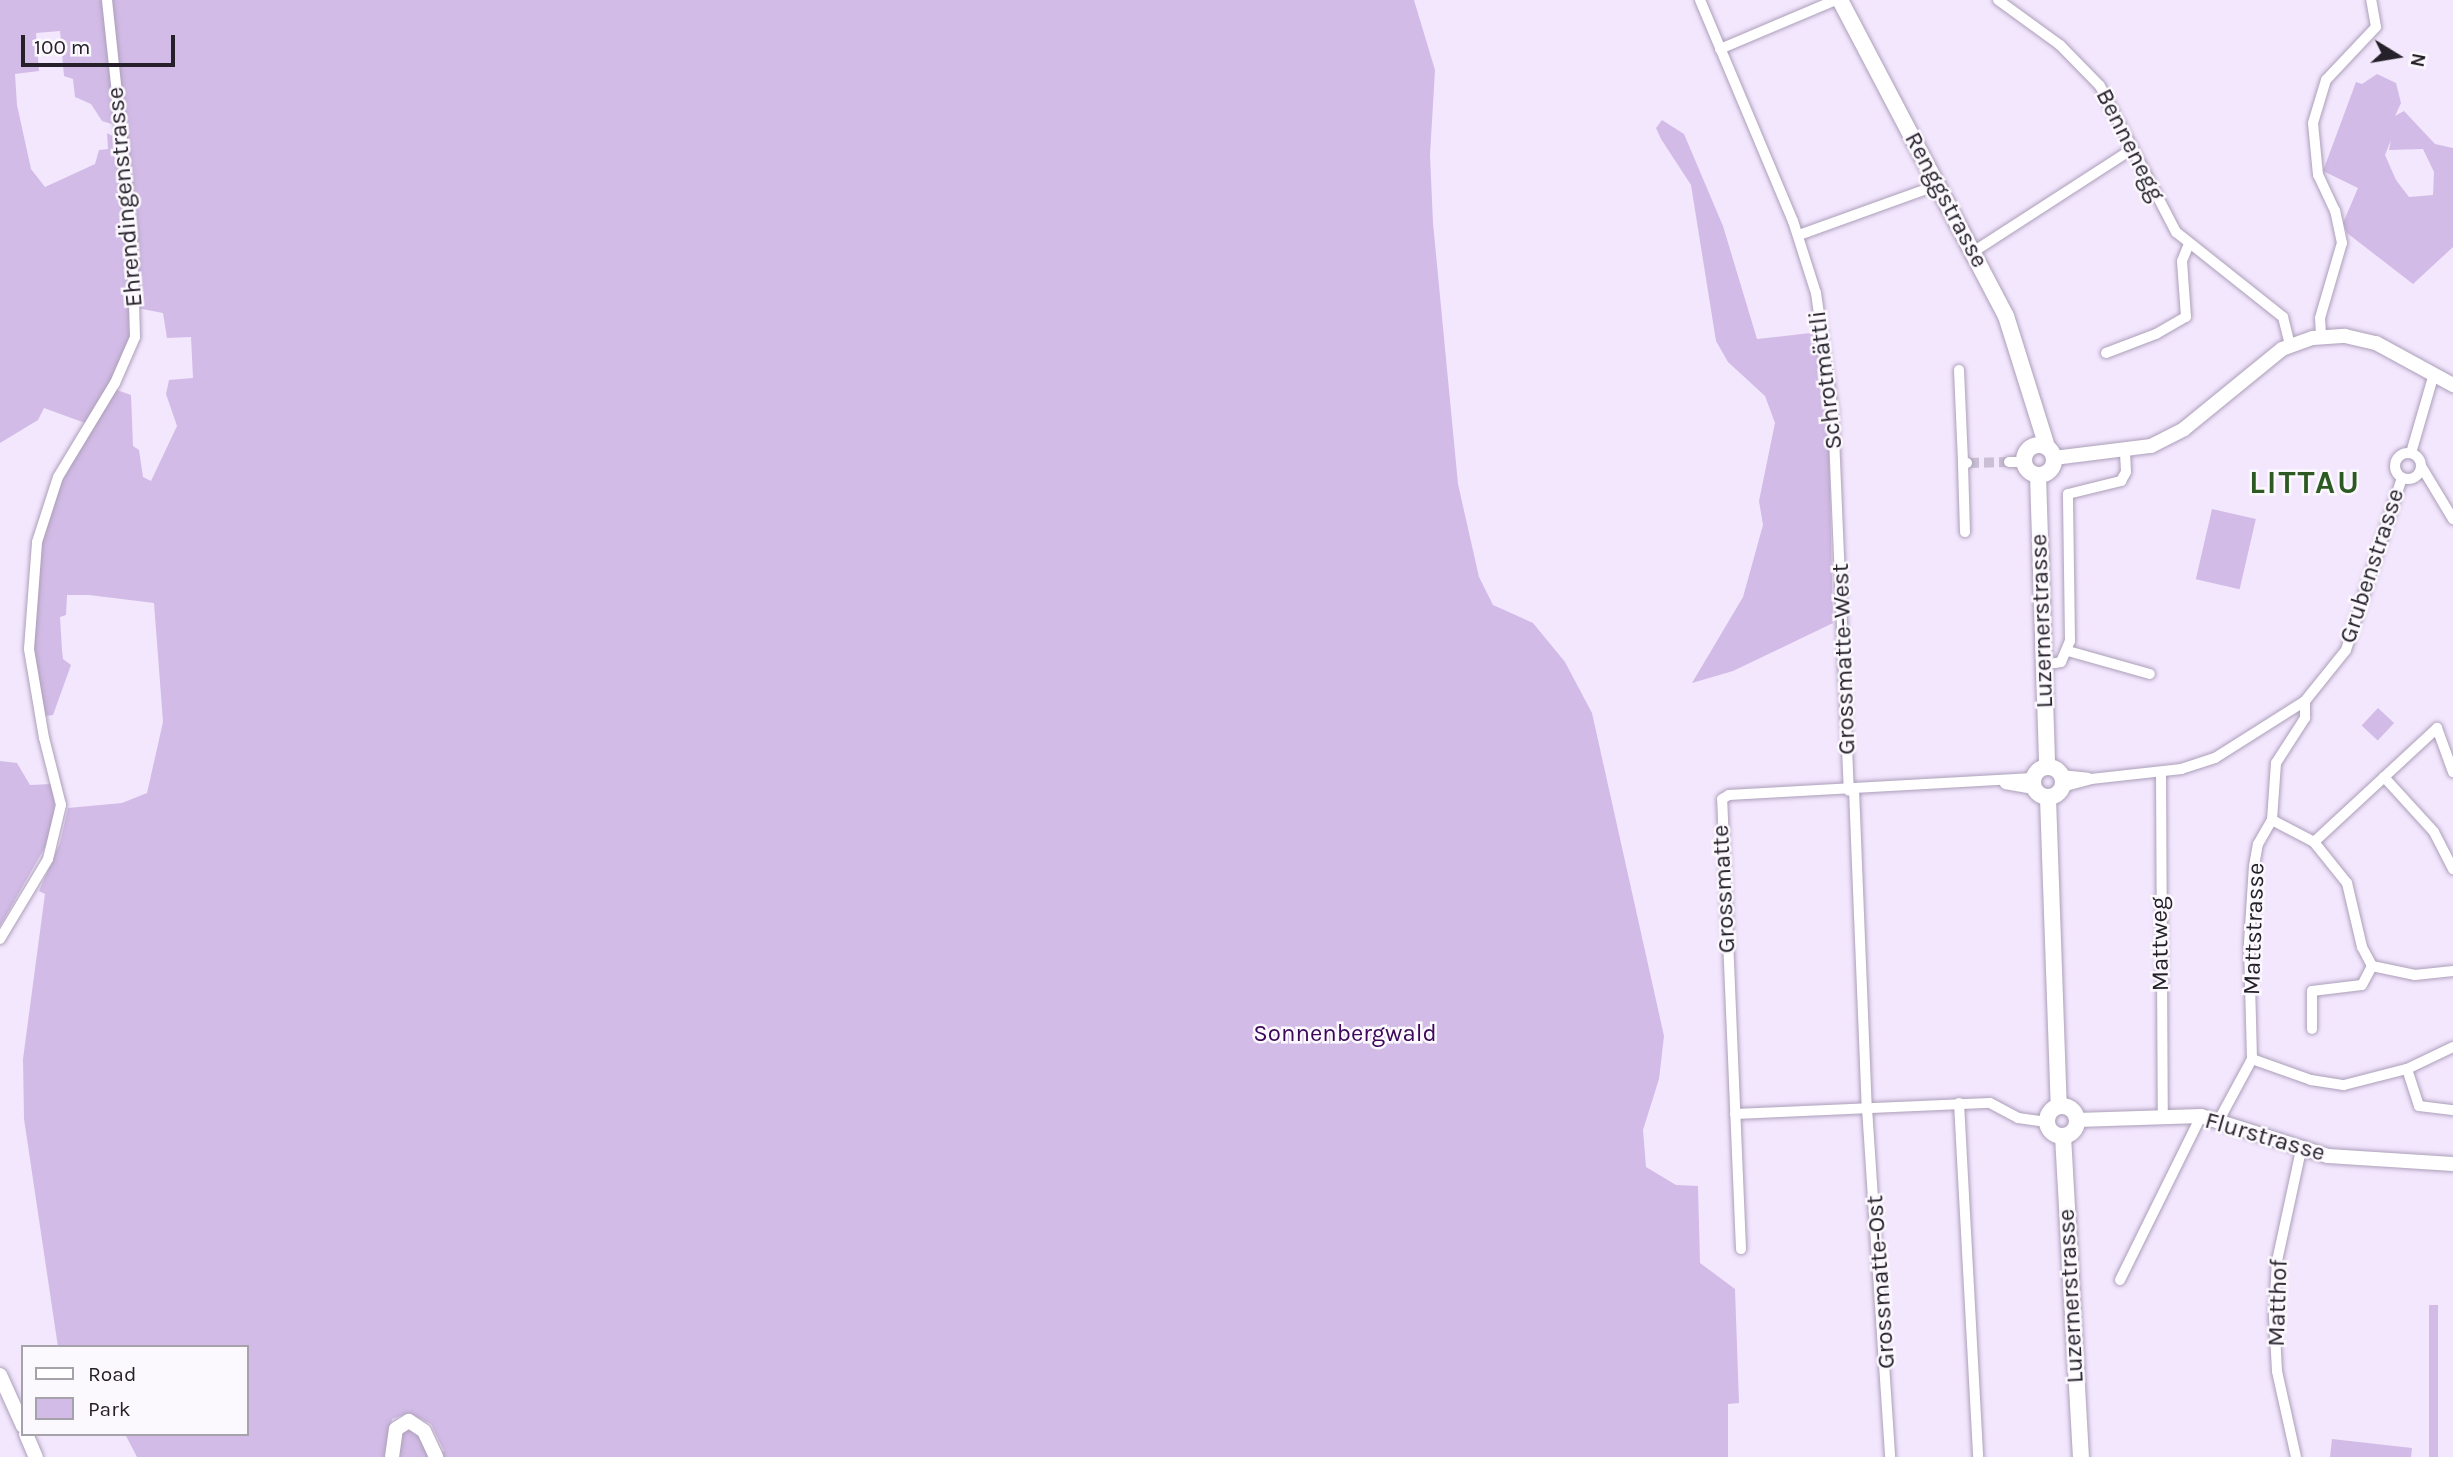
<!DOCTYPE html>
<meta charset="utf-8">
<style>
body{margin:0}
#map{position:relative;width:2453px;height:1457px;overflow:hidden;background:#f3e7fe;font-family:Karla,sans-serif}
div>[style]{position:absolute}
.green>*{inset:0;background:#d2bbe6;transform-origin:0 0}
.minor-tunnel>*{height:10px;margin-top:-5px;transform-origin:0;background:repeating-linear-gradient(90deg,#cabfd4 0 10px,transparent 0 15px)}
.roads{filter:drop-shadow(0 0 2px #ac9fb9) drop-shadow(0 0 2px #ac9fb9)}
.minor>*{height:10px;margin:-5px;padding:0 5px;transform-origin:5px;border-radius:5px;background:#fff}
.minor>.ring{margin:-5px;padding:0;box-sizing:content-box;background:none;border:10px solid #fff;border-radius:50%}
.tertiary>*{height:14px;margin:-7px;padding:0 7px;transform-origin:7px;border-radius:7px;background:#fff}
.secondary>*{height:16px;margin:-8px;padding:0 8px;transform-origin:8px;border-radius:8px;background:#fff}
.secondary>.ring{margin:-8px;padding:0;box-sizing:content-box;background:none;border:16px solid #fff;border-radius:50%}
span{translate:-50% -50%;white-space:nowrap;text-align:center;line-height:1.15;-webkit-text-stroke:5px #fcf9fe;paint-order:stroke}
.street-label{font-size:24px;color:#25202a}
.park-label{font-size:24px;color:#3c075a}
.district-label{font-size:32px;color:#2c5a22;font-weight:700;letter-spacing:2px}
.legend{position:absolute;left:21px;top:1345px;width:228px;height:91px;box-sizing:border-box;background:#fcf9fe;border:2px solid #a6a2a9;margin:0;padding:9px 12px;list-style:none;font-size:21px;color:#25202a}
.legend li{display:flex;align-items:center;gap:14px;height:35px}
.legend b{width:35px;border:2px solid #a6a2a9}
.north{position:absolute;left:2362px;top:21px;width:70px;height:70px;-webkit-text-stroke:5px #fcf9fe;paint-order:stroke;rotate:101deg;font-size:19px;font-weight:700;line-height:28px;text-align:center;color:#25202a}
.north::after{content:'';display:block;margin:auto;width:24px;height:32px;background:#25202a;clip-path:polygon(50% 0,100% 100%,50% 72%,0 100%)}
.scale{position:absolute;left:21px;top:35px;width:154px;height:32px;box-sizing:border-box;border:4px solid #25202a;border-top:0;padding-left:9px;font-size:21px;line-height:24px;white-space:nowrap;color:#25202a;-webkit-text-stroke:5px #fcf9fe;paint-order:stroke}
</style>
<div id="map">
<div class="green">
<div style="clip-path:polygon(0 0,105px 0,115px 125px,102px 121px,91px 104px,75px 97px,73px 79px,64px 76px,60px 31px,36px 33px,39px 71px,15px 74px,17px 105px,31px 169px,45px 187px,95px 164px,99px 150px,108px 149px,107px 133px,118px 139px,127px 195px,132px 333px,122px 362px,85px 423px,44px 408px,38px 420px,0 443px)"></div>
<div style="clip-path:polygon(109px 0,1414px 0,1435px 70px,1430px 155px,1433px 223px,1458px 484px,1479px 577px,1493px 605px,1533px 623px,1565px 662px,1592px 713px,1664px 1036px,1659px 1079px,1643px 1130px,1646px 1167px,1676px 1185px,1698px 1186px,1700px 1263px,1735px 1289px,1739px 1403px,1728px 1404px,1728px 1457px,439px 1457px,437px 1453px,444px 1451px,431px 1424px,409px 1413px,392px 1419px,386px 1457px,137px 1457px,125px 1434px,247px 1434px,247px 1347px,58px 1347px,24px 1119px,23px 1059px,45px 894px,39px 891px,60px 843px,68px 808px,122px 803px,147px 793px,163px 722px,154px 603px,89px 595px,67px 595px,66px 615px,60px 617px,62px 650px,63px 659px,71px 665px,53px 715px,45px 716px,33px 643px,39px 553px,52px 499px,114px 389px,131px 395px,133px 446px,139px 450px,143px 477px,151px 481px,177px 426px,166px 394px,169px 380px,193px 378px,191px 337px,167px 338px,163px 313px,137px 308px)"></div>
<div style="clip-path:polygon(evenodd,2377px 74px,2396px 83px,2401px 103px,2395px 116px,2404px 111px,2435px 144px,2453px 148px,2453px 247px,2413px 284px,2347px 233px,2343px 223px,2358px 188px,2323px 171px,2356px 82px,2362px 84px,2377px 74px,2391px 140px,2389px 150px,2423px 149px,2434px 172px,2433px 195px,2409px 197px,2396px 180px,2385px 155px,2391px 140px)"></div>
<div style="clip-path:polygon(1662px 120px,1684px 134px,1723px 226px,1757px 339px,1819px 332px,1829px 447px,1833px 623px,1733px 671px,1692px 683px,1743px 597px,1763px 525px,1759px 501px,1775px 423px,1765px 396px,1728px 362px,1716px 341px,1691px 185px,1661px 139px,1656px 128px)"></div>
<div style="left:2212px;top:509px;width:45px;height:72px;rotate:13deg"></div>
<div style="left:2378px;top:708px;width:22px;height:24px;rotate:43deg"></div>
<div style="clip-path:polygon(0 761px,17px 763px,30px 785px,52px 784px,55px 799px,52px 835px,0 926px)"></div>
<div style="left:2429px;top:1305px;width:9px;height:152px"></div>
<div style="clip-path:polygon(415px 1427px,432px 1457px,394px 1457px,399px 1428px)"></div>
<div style="clip-path:polygon(2332px 1439px,2412px 1448px,2411px 1457px,2330px 1457px)"></div>
</div>
<div class="minor-tunnel">
<div style="left:1969px;top:463px;width:40px;rotate:-1.4deg"></div>
</div>
<div class="roads">
<div class="minor">
<div style="left:1700px;top:0;width:240px;rotate:67.2deg"></div>
<div style="left:1793px;top:221px;width:76px;rotate:72.3deg"></div>
<div style="left:1816px;top:293px;width:121px;rotate:81.9deg"></div>
<div style="left:1833px;top:413px;width:378px;rotate:87.6deg"></div>
<div style="left:1998px;top:0;width:77px;rotate:36deg"></div>
<div style="left:2060px;top:45px;width:57px;rotate:45.7deg"></div>
<div style="left:2100px;top:86px;width:165px;rotate:62.5deg"></div>
<div style="left:2176px;top:232px;width:137px;rotate:38.5deg"></div>
<div style="left:2283px;top:317px;width:29px;rotate:76deg"></div>
<div style="left:1720px;top:49px;width:126px;rotate:-22.9deg"></div>
<div style="left:1799px;top:235px;width:148px;rotate:-19.8deg"></div>
<div style="left:1973px;top:252px;width:189px;rotate:-32.9deg"></div>
<div style="left:2321px;top:336px;width:18px;rotate:-93deg"></div>
<div style="left:2320px;top:318px;width:78px;rotate:-73.7deg"></div>
<div style="left:2342px;top:243px;width:33px;rotate:-102deg"></div>
<div style="left:2335px;top:211px;width:40px;rotate:-115deg"></div>
<div style="left:2318px;top:175px;width:52px;rotate:-95.5deg"></div>
<div style="left:2313px;top:123px;width:45px;rotate:-73.2deg"></div>
<div style="left:2326px;top:80px;width:73px;rotate:-46.7deg"></div>
<div style="left:2376px;top:27px;width:27px;rotate:-100deg"></div>
<div style="left:2106px;top:353px;width:53px;rotate:-20.8deg"></div>
<div style="left:2156px;top:334px;width:34px;rotate:-30deg"></div>
<div style="left:2186px;top:317px;width:56px;rotate:-94.1deg"></div>
<div style="left:2182px;top:261px;width:18px;rotate:-68deg"></div>
<div style="left:1959px;top:370px;width:93px;rotate:87.5deg"></div>
<div class="ring" style="left:2395px;top:453px;width:16px;height:16px"></div>
<div style="left:2411px;top:453px;width:82px;rotate:-73.8deg"></div>
<div style="left:2009px;top:462px;width:14px"></div>
<div style="left:2421px;top:466px;width:62px;rotate:58.9deg"></div>
<div style="left:1965px;top:532px;width:69px;rotate:-91.7deg"></div>
<div style="left:1963px;top:463px;width:4px"></div>
<div style="left:2068px;top:651px;width:85px;rotate:15.7deg"></div>
<div style="left:2043px;top:665px;width:18px;rotate:-9deg"></div>
<div style="left:2061px;top:662px;width:23px;rotate:-67deg"></div>
<div style="left:2070px;top:641px;width:147px;rotate:-90.8deg"></div>
<div style="left:2068px;top:494px;width:55px;rotate:-13.8deg"></div>
<div style="left:2121px;top:481px;width:10px;rotate:-61deg"></div>
<div style="left:2126px;top:472px;width:20px;rotate:-93deg"></div>
<div style="left:2161px;top:772px;width:344px;rotate:89.7deg"></div>
<div style="left:2061px;top:775px;width:27px;rotate:6deg"></div>
<div style="left:2384px;top:777px;width:74px;rotate:47.7deg"></div>
<div style="left:2434px;top:832px;width:42px;rotate:62.8deg"></div>
<div style="left:2005px;top:784px;width:29px;rotate:10deg"></div>
<div style="left:2062px;top:787px;width:30px;rotate:-15deg"></div>
<div style="left:2091px;top:779px;width:91px;rotate:-6.3deg"></div>
<div style="left:2181px;top:769px;width:36px;rotate:-18deg"></div>
<div style="left:2215px;top:758px;width:107px;rotate:-32.3deg"></div>
<div style="left:2305px;top:701px;width:65px;rotate:-51.2deg"></div>
<div style="left:2346px;top:650px;width:181px;rotate:-72deg"></div>
<div style="left:1854px;top:790px;width:318px;rotate:87.7deg"></div>
<div style="left:1867px;top:1108px;width:350px;rotate:86.2deg"></div>
<div style="left:2272px;top:820px;width:47px;rotate:27.6deg"></div>
<div style="left:2314px;top:842px;width:53px;rotate:51.2deg"></div>
<div style="left:2347px;top:883px;width:66px;rotate:76.8deg"></div>
<div style="left:2362px;top:947px;width:21px;rotate:62deg"></div>
<div style="left:2372px;top:966px;width:44px;rotate:11.8deg"></div>
<div style="left:2415px;top:975px;width:38px;rotate:-6deg"></div>
<div style="left:2314px;top:842px;width:168px;rotate:-42.8deg"></div>
<div style="left:2437px;top:728px;width:47px;rotate:70deg"></div>
<div style="left:0;top:939px;width:93px;rotate:-59deg"></div>
<div style="left:48px;top:859px;width:56px;rotate:-76.5deg"></div>
<div style="left:61px;top:805px;width:69px;rotate:-104.2deg"></div>
<div style="left:44px;top:738px;width:90px;rotate:-99.6deg"></div>
<div style="left:29px;top:649px;width:107px;rotate:-85.7deg"></div>
<div style="left:37px;top:542px;width:68px;rotate:-72.1deg"></div>
<div style="left:58px;top:477px;width:110px;rotate:-58.8deg"></div>
<div style="left:115px;top:383px;width:50px;rotate:-66.5deg"></div>
<div style="left:135px;top:337px;width:103px;rotate:-91.7deg"></div>
<div style="left:132px;top:234px;width:235px;rotate:-96.1deg"></div>
<div style="left:2312px;top:1029px;width:38px;rotate:-90deg"></div>
<div style="left:2312px;top:991px;width:50px;rotate:-6.8deg"></div>
<div style="left:2362px;top:985px;width:21px;rotate:-62deg"></div>
<div style="left:2252px;top:1059px;width:63px;rotate:19.6deg"></div>
<div style="left:2311px;top:1080px;width:33px;rotate:9deg"></div>
<div style="left:2344px;top:1085px;width:65px;rotate:-14.3deg"></div>
<div style="left:2407px;top:1069px;width:51px;rotate:-25.6deg"></div>
<div style="left:2407px;top:1069px;width:39px;rotate:72deg"></div>
<div style="left:2419px;top:1106px;width:34px;rotate:7deg"></div>
<div style="left:1959px;top:1103px;width:355px;rotate:86.9deg"></div>
<div style="left:1735px;top:1114px;width:255px;rotate:-2.5deg"></div>
<div style="left:1990px;top:1103px;width:32px;rotate:28deg"></div>
<div style="left:2018px;top:1118px;width:29px;rotate:8deg"></div>
<div style="left:2219px;top:1120px;width:69px;rotate:-61.6deg"></div>
<div style="left:2252px;top:1059px;width:116px;rotate:-91.5deg"></div>
<div style="left:2249px;top:943px;width:77px;rotate:-86.3deg"></div>
<div style="left:2254px;top:866px;width:22px;rotate:-80deg"></div>
<div style="left:2258px;top:844px;width:28px;rotate:-60deg"></div>
<div style="left:2272px;top:820px;width:57px;rotate:-86deg"></div>
<div style="left:2276px;top:763px;width:54px;rotate:-57.2deg"></div>
<div style="left:2305px;top:718px;width:17px;rotate:-90deg"></div>
<div style="left:1741px;top:1249px;width:450px;rotate:-92.4deg"></div>
<div style="left:1722px;top:799px;width:8px;rotate:-30deg"></div>
<div style="left:1729px;top:795px;width:304px;rotate:-3.2deg"></div>
<div style="left:2120px;top:1280px;width:183px;rotate:-63.7deg"></div>
<div style="left:2296px;top:1457px;width:88px;rotate:-102.5deg"></div>
<div style="left:2277px;top:1371px;width:55px;rotate:-93.1deg"></div>
<div style="left:2274px;top:1316px;width:55px;rotate:-86.9deg"></div>
<div style="left:2277px;top:1261px;width:114px;rotate:-77.8deg"></div>
</div>
<div class="tertiary">
<div style="left:2054px;top:458px;width:98px;rotate:-7.1deg"></div>
<div style="left:2151px;top:446px;width:37px;rotate:-27deg"></div>
<div style="left:2184px;top:429px;width:127px;rotate:-39.2deg"></div>
<div style="left:2282px;top:349px;width:33px;rotate:-20deg"></div>
<div style="left:2313px;top:338px;width:32px;rotate:-4deg"></div>
<div style="left:2345px;top:336px;width:32px;rotate:13deg"></div>
<div style="left:2376px;top:343px;width:88px;rotate:28.6deg"></div>
<div style="left:2077px;top:1120px;width:124px;rotate:-1.8deg"></div>
<div style="left:2201px;top:1116px;width:133px;rotate:17.5deg"></div>
<div style="left:2328px;top:1156px;width:125px;rotate:3.7deg"></div>
<div style="left:0;top:1375px;width:56px;rotate:65.7deg"></div>
<div style="left:26px;top:1434px;width:25px;rotate:67deg"></div>
<div style="left:392px;top:1457px;width:28px;rotate:-82deg"></div>
<div style="left:396px;top:1429px;width:15px;rotate:-32deg"></div>
<div style="left:409px;top:1421px;width:18px;rotate:34deg"></div>
<div style="left:424px;top:1431px;width:29px;rotate:65deg"></div>
</div>
<div class="secondary">
<div style="left:1840px;top:0;width:357px;rotate:62.3deg"></div>
<div style="left:2006px;top:316px;width:137px;rotate:72.6deg"></div>
<div class="ring" style="left:2024px;top:445px;width:14px;height:14px"></div>
<div style="left:2038px;top:475px;width:292px;rotate:88.2deg"></div>
<div class="ring" style="left:2033px;top:767px;width:14px;height:14px"></div>
<div style="left:2048px;top:798px;width:308px;rotate:88deg"></div>
<div class="ring" style="left:2047px;top:1106px;width:14px;height:14px"></div>
<div style="left:2063px;top:1136px;width:322px;rotate:86.8deg"></div>
</div>
</div>
<div class="street-label">
<span style="left:2130px;top:145px;rotate:63deg">Bennenegg</span>
<span style="left:125px;top:197px;rotate:-95deg">Ehrendingenstrasse</span>
<span style="left:1946px;top:200px;rotate:62deg">Renggstrasse</span>
<span style="left:1826px;top:380px;rotate:-97deg">Schrotmättli</span>
<span style="left:2372px;top:566px;rotate:-72deg">Grubenstrasse</span>
<span style="left:2042px;top:621px;rotate:-92deg">Luzernerstrasse</span>
<span style="left:1844px;top:659px;rotate:-92deg">Grossmatte-West</span>
<span style="left:1724px;top:889px;rotate:-93deg">Grossmatte</span>
<span style="left:2254px;top:929px;rotate:-88deg">Mattstrasse</span>
<span style="left:2160px;top:944px;rotate:-91deg">Mattweg</span>
<span style="left:2265px;top:1137px;rotate:16deg">Flurstrasse</span>
<span style="left:1881px;top:1282px;rotate:-94deg">Grossmatte-Ost</span>
<span style="left:2071px;top:1296px;rotate:-93deg">Luzernerstrasse</span>
<span style="left:2278px;top:1303px;rotate:-88deg">Matthof</span>
</div>
<div class="park-label">
<span style="left:1345px;top:1034px">Sonnenbergwald</span>
</div>
<div class="district-label">
<span style="left:2305px;top:483px">LITTAU</span>
</div>
<ul class="legend">
<li><b style="height:9px;background:#fff"></b>Road</li>
<li><b style="height:19px;background:#d2bbe6"></b>Park</li>
</ul>
<div class="north">N</div>
<div class="scale">100 m</div>
</div>
